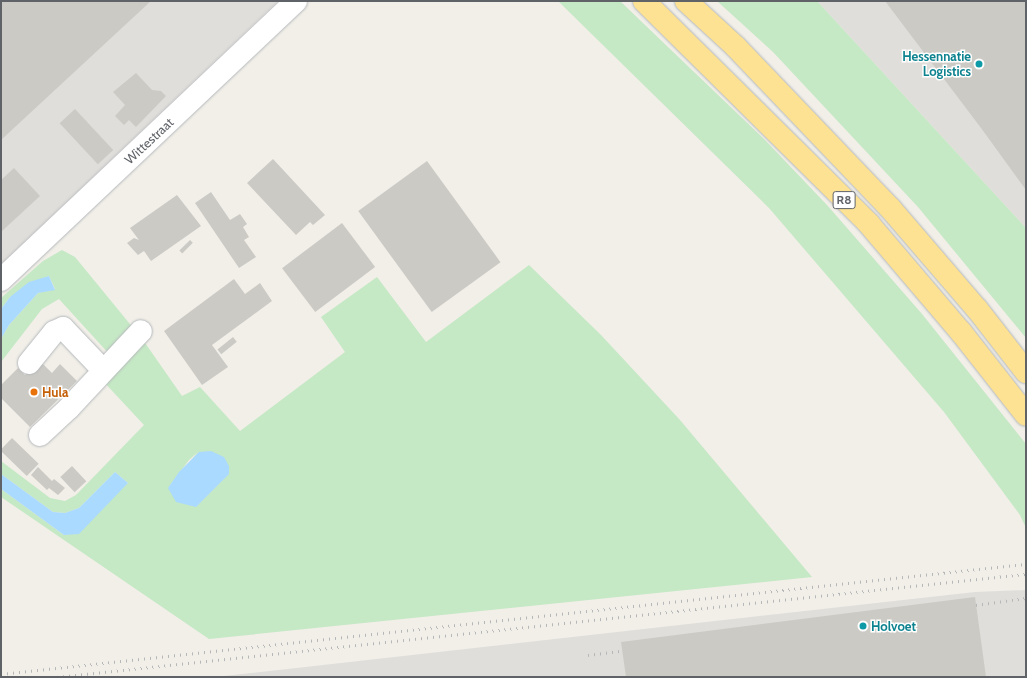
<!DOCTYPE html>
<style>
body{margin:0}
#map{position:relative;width:1027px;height:678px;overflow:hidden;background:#f1efe8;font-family:Cabin,sans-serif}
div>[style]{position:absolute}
.industrial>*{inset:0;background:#e0deda}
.green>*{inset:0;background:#c5e8c5}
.water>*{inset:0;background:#aadaff}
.building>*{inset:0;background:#cccac5;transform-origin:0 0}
.roads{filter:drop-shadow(0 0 1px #b5b8bc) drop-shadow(0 0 1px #b5b8bc)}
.minor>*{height:22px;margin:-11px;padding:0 11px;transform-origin:11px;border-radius:11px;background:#fff}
.highway>*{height:22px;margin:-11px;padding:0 11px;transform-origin:11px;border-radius:11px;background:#fde293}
.rail>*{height:3px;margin-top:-1.5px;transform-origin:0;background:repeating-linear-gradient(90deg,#b6b7b8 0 1px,transparent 0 6px)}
.dots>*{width:11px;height:11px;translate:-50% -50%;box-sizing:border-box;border:2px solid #fff;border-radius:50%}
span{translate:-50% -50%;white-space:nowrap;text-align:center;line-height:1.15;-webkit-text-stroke:3px #fff;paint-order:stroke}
.shield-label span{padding:1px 3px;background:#fff;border:1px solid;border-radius:3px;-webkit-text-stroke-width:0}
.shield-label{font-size:12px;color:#5f6368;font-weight:700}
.culture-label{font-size:13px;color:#0d838f;font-weight:700}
.right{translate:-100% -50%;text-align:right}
.left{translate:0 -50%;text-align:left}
.street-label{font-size:13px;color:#5f6368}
.food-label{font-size:13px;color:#c56008;font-weight:700}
.frame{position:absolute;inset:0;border:2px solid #5f6368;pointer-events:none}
</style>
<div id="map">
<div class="industrial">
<div style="clip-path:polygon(1px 1px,278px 1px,1px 264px)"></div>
<div style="clip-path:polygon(817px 1px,1026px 1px,1026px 228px)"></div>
<div style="clip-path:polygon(1026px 590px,1026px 677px,215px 677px,975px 592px)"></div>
</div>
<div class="green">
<div style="clip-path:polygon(558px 1px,620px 1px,765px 140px,827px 205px,922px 314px,1026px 444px,1026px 528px,1020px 515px,944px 412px,769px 208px)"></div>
<div style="clip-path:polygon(717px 1px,817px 1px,1026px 228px,1026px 338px,918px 207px,773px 52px)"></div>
<div style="clip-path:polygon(evenodd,62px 250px,75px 257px,143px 340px,182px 396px,200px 387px,240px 431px,345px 352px,321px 317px,377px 277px,426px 342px,529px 265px,601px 335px,680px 420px,812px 577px,209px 639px,1px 497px,1px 489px,64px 535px,128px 483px,115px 472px,79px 508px,65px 513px,53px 512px,1px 474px,1px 461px,50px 498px,65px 501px,76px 495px,144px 425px,102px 380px,110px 355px,59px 299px,42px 309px,1px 362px,1px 339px,9px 325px,38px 293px,55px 289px,49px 276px,10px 297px,1px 309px,1px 298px,43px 261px,62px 250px,198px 452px,168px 488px,189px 460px,198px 452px)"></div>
</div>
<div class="water">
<div style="clip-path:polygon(49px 276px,55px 290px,38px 293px,9px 325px,1px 339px,1px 309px,10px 297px,29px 282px)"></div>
<div style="clip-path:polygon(211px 451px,224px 457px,229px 466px,229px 474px,196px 507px,176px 502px,168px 488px,179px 472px,199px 452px)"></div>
<div style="clip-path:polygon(115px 472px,128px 483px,79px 534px,64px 535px,1px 489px,1px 474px,53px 512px,65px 513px,79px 508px)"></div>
</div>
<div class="building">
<div style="clip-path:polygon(1px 1px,151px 1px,1px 140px)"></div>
<div style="clip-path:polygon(885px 1px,1026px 1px,1026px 190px,981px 128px)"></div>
<div style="clip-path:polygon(136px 73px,152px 90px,161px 91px,166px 96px,136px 127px,129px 120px,124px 125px,115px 116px,125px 105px,113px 92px)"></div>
<div style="left:75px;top:109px;width:56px;height:21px;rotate:47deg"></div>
<div style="clip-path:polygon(273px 159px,325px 215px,313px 225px,310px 222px,296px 235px,247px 183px)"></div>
<div style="left:427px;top:161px;width:125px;height:85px;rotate:54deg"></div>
<div style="clip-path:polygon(14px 168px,40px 196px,1px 232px,1px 180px)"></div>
<div style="clip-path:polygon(211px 192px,230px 220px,240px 214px,247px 224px,243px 227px,249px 237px,244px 240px,256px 257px,239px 268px,195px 203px)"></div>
<div style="clip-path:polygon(177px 195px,201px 226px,151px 261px,144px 251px,138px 255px,127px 243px,134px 238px,139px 240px,130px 228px)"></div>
<div style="left:342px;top:223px;width:55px;height:75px;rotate:53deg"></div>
<div style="left:190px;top:240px;width:4px;height:15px;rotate:45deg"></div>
<div style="clip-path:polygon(234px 279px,245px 294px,260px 283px,272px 301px,212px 345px,228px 367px,202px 385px,164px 331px)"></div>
<div style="left:233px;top:337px;width:6px;height:20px;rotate:51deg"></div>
<div style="clip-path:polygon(40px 361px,52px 373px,60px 364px,77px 381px,30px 427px,1px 398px,1px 385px,18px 368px,25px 375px)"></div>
<div style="left:12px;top:438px;width:37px;height:17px;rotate:44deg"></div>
<div style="left:72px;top:466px;width:21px;height:16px;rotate:47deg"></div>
<div style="clip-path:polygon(38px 467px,52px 481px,54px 479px,65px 488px,58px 495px,49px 488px,47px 490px,31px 475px)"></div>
<div style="clip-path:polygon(975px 597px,986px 677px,626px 677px,621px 642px)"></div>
</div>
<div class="roads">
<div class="minor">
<div style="left:1px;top:280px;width:406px;rotate:-43.4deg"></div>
<div style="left:29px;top:363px;width:40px;rotate:-51deg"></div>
<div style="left:54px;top:332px;width:10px;rotate:-24deg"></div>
<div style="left:63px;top:328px;width:58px;rotate:46.4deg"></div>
<div style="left:40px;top:435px;width:40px;rotate:-43deg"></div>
<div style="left:69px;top:408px;width:105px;rotate:-46.9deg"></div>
</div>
<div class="highway">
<div style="left:644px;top:1px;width:317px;rotate:44.7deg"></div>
<div style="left:869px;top:224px;width:142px;rotate:49.6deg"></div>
<div style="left:961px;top:332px;width:105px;rotate:51.9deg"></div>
<div style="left:686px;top:1px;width:68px;rotate:42.6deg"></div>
<div style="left:736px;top:47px;width:223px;rotate:46.3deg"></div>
<div style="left:890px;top:208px;width:133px;rotate:49.3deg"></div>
<div style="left:977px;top:309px;width:80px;rotate:52.1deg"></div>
</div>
</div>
<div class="rail">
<div style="left:976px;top:605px;width:50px;rotate:-8deg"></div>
<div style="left:588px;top:655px;width:34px;rotate:-7deg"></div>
<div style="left:1px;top:674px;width:1031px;rotate:-6.13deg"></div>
<div style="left:57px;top:677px;width:974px;rotate:-6.07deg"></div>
</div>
<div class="dots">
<div style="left:979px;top:64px;background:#0f9aa8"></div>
<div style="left:34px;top:392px;background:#e8710a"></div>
<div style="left:863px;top:626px;background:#0f9aa8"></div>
</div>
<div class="shield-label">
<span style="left:844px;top:200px">R8</span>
</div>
<div class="culture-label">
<span class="right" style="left:971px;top:64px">Hessennatie<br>Logistics</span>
<span class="left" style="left:871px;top:626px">Holvoet</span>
</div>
<div class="street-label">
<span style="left:149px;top:141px;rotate:-43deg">Wittestraat</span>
</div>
<div class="food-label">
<span class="left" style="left:42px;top:392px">Hula</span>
</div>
<div class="frame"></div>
</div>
